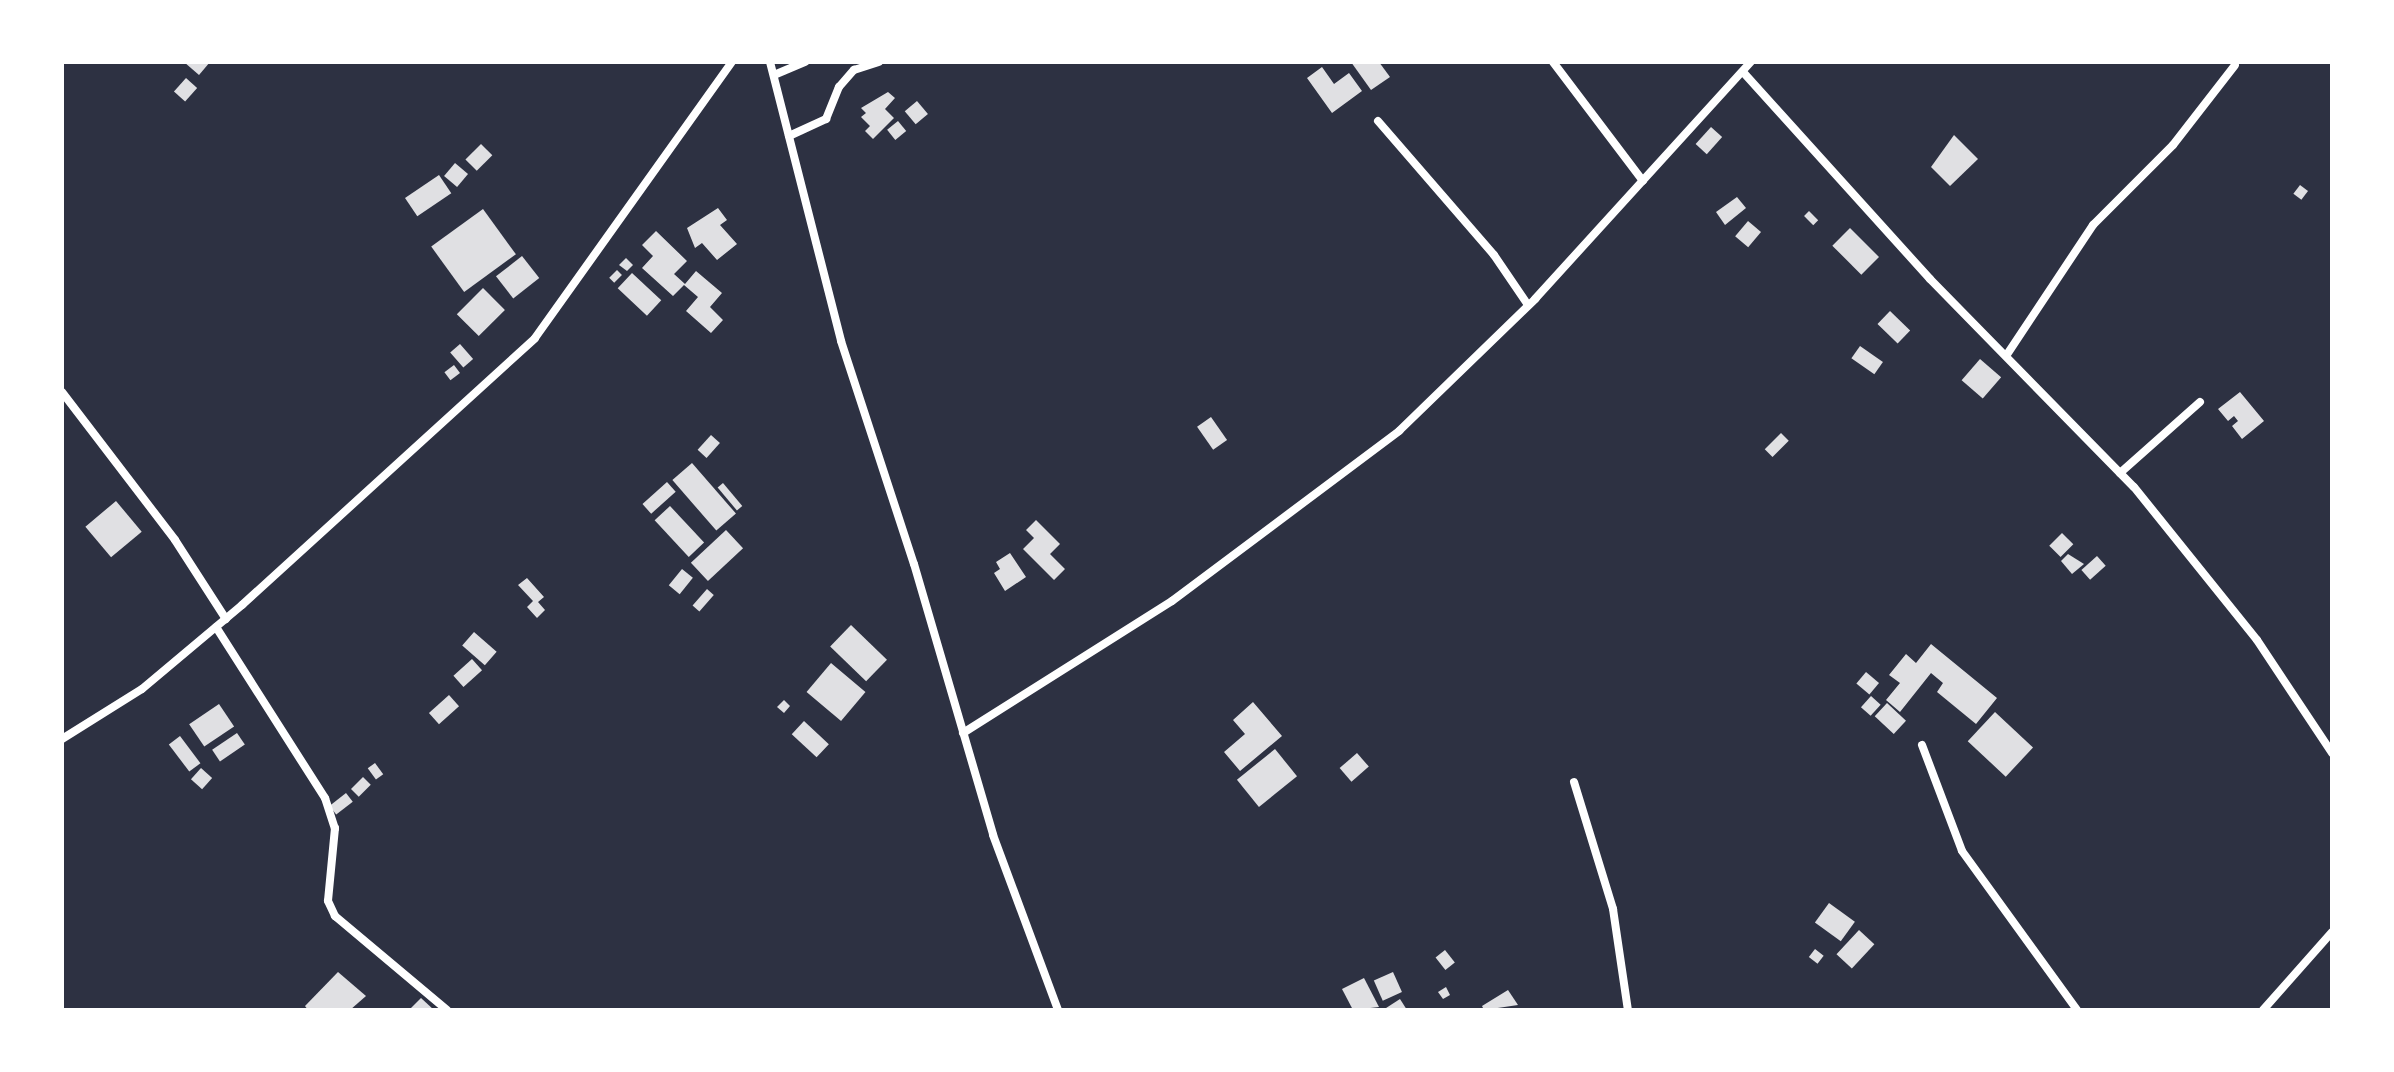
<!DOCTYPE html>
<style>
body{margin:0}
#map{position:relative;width:2394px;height:1072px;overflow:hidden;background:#2d3142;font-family:"Fira Sans",sans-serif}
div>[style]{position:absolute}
.building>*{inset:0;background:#e0e0e3;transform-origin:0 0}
.minor>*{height:8px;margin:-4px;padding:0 4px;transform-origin:4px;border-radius:4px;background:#fff}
span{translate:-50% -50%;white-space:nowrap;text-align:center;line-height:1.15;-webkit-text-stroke:6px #fff;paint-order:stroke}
.frame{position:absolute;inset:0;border:64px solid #fff;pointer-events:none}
</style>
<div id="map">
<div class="building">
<div style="clip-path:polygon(184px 62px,210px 62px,199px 75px)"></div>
<div style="clip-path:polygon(1351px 62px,1379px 62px,1390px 77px,1371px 90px)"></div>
<div style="clip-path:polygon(1322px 67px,1334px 84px,1349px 73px,1362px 91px,1332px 113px,1307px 78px)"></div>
<div style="left:186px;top:78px;width:15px;height:18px;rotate:42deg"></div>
<div style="clip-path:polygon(888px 92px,895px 98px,885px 109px,894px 118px,873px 139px,865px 131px,870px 126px,861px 117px,866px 113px,861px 108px)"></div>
<div style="left:917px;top:101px;width:17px;height:16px;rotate:50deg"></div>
<div style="left:898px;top:121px;width:13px;height:14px;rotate:51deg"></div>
<div style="left:1711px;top:127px;width:15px;height:23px;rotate:42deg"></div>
<div style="clip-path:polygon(1954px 135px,1978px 159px,1950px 186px,1931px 167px)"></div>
<div style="left:481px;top:144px;width:16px;height:22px;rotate:45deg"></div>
<div style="left:455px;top:163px;width:17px;height:17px;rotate:40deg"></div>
<div style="left:439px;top:175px;width:22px;height:41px;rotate:56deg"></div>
<div style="left:2300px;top:185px;width:10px;height:11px;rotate:37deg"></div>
<div style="clip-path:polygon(1737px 197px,1746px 208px,1725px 225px,1716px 212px)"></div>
<div style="clip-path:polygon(718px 208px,727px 220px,720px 225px,737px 244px,717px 260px,702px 243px,695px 248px,687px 228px)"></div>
<div style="left:483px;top:209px;width:56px;height:64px;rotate:54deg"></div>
<div style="left:1809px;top:211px;width:13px;height:7px;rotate:45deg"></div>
<div style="left:1748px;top:221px;width:17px;height:20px;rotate:40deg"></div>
<div style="left:1850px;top:228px;width:41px;height:25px;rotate:45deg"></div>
<div style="clip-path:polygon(656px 231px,687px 261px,674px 274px,685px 284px,696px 271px,722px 293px,710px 307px,723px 320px,711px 333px,686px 311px,698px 297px,684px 285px,673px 296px,642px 268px,653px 256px,642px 245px)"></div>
<div style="left:522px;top:256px;width:28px;height:33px;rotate:52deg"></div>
<div style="clip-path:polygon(626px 258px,633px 265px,627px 271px,619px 265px)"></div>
<div style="left:617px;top:270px;width:7px;height:11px;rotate:45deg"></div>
<div style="left:632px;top:273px;width:40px;height:21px;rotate:43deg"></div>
<div style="left:483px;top:288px;width:31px;height:37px;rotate:45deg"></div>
<div style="left:1890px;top:311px;width:28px;height:18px;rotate:44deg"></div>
<div style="left:460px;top:344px;width:20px;height:13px;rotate:49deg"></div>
<div style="left:1860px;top:346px;width:28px;height:15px;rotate:35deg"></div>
<div style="left:1980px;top:359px;width:28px;height:28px;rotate:41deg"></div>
<div style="left:454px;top:365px;width:10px;height:12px;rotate:53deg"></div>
<div style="clip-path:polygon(2240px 392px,2264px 421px,2242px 439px,2232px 426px,2238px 421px,2234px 416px,2228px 421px,2218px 409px)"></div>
<div style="left:1211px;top:417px;width:28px;height:17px;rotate:55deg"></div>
<div style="left:1781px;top:433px;width:11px;height:23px;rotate:45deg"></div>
<div style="left:711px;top:435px;width:12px;height:20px;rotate:42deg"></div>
<div style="left:692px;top:463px;width:67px;height:26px;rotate:49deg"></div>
<div style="left:667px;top:482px;width:13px;height:33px;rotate:48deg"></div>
<div style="left:723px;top:483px;width:30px;height:7px;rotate:50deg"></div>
<div style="left:116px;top:501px;width:40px;height:40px;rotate:50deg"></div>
<div style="left:670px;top:506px;width:50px;height:21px;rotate:47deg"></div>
<div style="clip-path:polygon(1036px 520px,1060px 544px,1050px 554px,1065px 569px,1054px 580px,1023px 549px,1034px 538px,1026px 530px)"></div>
<div style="left:726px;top:530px;width:25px;height:48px;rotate:47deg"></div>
<div style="left:2062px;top:533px;width:16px;height:18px;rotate:45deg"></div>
<div style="clip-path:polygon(1010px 553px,1026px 577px,1005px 591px,994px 573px,1000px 569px,996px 562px)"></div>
<div style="clip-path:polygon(2068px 554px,2084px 564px,2072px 574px,2061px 561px)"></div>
<div style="left:2097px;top:556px;width:13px;height:21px;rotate:48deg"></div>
<div style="left:682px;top:569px;width:14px;height:21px;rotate:39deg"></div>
<div style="clip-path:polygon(527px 578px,544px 597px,538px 602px,545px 610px,537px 618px,527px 607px,533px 601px,518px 585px)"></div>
<div style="left:707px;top:589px;width:9px;height:22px;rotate:41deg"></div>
<div style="left:851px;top:625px;width:50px;height:30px;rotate:44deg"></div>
<div style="left:474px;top:632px;width:30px;height:18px;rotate:41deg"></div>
<div style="clip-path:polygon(1931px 644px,1997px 698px,1976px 724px,1937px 692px,1943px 683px,1931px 673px,1900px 712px,1886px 700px,1900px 683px,1889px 675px,1906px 654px,1916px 663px)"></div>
<div style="left:472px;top:659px;width:15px;height:25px;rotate:48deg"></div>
<div style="left:831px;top:663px;width:45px;height:38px;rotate:40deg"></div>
<div style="left:1866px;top:672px;width:17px;height:15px;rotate:40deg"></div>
<div style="left:449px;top:695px;width:15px;height:27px;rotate:48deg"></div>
<div style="left:1871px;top:696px;width:13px;height:15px;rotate:42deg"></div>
<div style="clip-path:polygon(784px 700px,790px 706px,784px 713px,777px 707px)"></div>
<div style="clip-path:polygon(1253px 702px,1282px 736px,1240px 771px,1224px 752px,1245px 734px,1233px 720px)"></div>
<div style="left:1887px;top:703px;width:26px;height:18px;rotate:43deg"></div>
<div style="left:219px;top:704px;width:27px;height:36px;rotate:56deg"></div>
<div style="left:1995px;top:712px;width:52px;height:40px;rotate:43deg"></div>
<div style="left:804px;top:721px;width:34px;height:18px;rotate:43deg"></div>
<div style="left:237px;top:733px;width:14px;height:30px;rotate:56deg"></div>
<div style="left:180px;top:736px;width:34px;height:14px;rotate:53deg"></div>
<div style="left:1275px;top:749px;width:35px;height:49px;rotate:51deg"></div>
<div style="left:1357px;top:753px;width:18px;height:23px;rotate:49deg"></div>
<div style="left:375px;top:763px;width:14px;height:9px;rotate:54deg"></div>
<div style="left:201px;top:768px;width:15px;height:15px;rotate:42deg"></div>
<div style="left:363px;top:777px;width:11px;height:17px;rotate:45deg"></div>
<div style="left:346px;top:793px;width:11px;height:21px;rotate:52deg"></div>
<div style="left:1829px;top:903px;width:32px;height:24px;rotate:36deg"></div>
<div style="left:1859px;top:930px;width:21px;height:33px;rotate:43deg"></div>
<div style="left:1815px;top:949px;width:11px;height:10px;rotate:38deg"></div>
<div style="left:1445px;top:950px;width:16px;height:12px;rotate:52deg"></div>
<div style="clip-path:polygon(338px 972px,366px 996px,350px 1010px,308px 1010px,305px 1006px)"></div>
<div style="left:1393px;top:972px;width:22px;height:21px;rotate:66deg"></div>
<div style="clip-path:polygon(1364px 978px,1379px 1007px,1353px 1010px,1342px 989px)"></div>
<div style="clip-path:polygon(1446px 987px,1450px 995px,1443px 999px,1438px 992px)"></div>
<div style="clip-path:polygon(1508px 990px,1518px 1005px,1484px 1010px,1482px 1006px)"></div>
<div style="clip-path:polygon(421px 998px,434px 1010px,409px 1010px)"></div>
<div style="clip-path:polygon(1400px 999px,1407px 1010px,1383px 1010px)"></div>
</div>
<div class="minor">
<div style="left:770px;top:62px;width:288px;rotate:75.7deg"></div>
<div style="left:841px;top:341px;width:235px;rotate:71.9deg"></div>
<div style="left:914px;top:564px;width:282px;rotate:73.7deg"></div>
<div style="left:993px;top:835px;width:187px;rotate:69.6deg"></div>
<div style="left:1553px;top:62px;width:149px;rotate:52.9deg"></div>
<div style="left:1743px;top:72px;width:279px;rotate:47.9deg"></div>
<div style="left:1930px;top:279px;width:291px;rotate:45.6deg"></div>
<div style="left:2134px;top:487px;width:196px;rotate:51.2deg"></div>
<div style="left:2257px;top:640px;width:136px;rotate:56.4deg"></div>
<div style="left:774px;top:75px;width:34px;rotate:-23deg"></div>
<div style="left:1378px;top:121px;width:177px;rotate:49.1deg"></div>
<div style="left:1494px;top:255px;width:60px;rotate:55.8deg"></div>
<div style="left:789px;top:136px;width:41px;rotate:-24.7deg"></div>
<div style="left:826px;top:119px;width:35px;rotate:-68deg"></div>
<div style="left:839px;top:87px;width:23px;rotate:-49deg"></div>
<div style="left:854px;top:70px;width:26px;rotate:-18deg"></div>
<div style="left:2008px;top:353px;width:154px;rotate:-56.4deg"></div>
<div style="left:2093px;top:225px;width:113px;rotate:-45deg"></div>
<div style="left:2173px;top:145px;width:101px;rotate:-52.2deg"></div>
<div style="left:62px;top:392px;width:186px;rotate:52.6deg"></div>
<div style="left:175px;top:540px;width:94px;rotate:57.2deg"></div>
<div style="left:2120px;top:473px;width:107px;rotate:-41.6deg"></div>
<div style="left:216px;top:627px;width:203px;rotate:57.5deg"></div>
<div style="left:325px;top:798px;width:32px;rotate:72deg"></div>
<div style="left:335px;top:828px;width:73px;rotate:95.5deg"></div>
<div style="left:328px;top:901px;width:17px;rotate:65deg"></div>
<div style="left:335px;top:916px;width:146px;rotate:40deg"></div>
<div style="left:963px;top:733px;width:247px;rotate:-32.3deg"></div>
<div style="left:1172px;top:601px;width:284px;rotate:-36.8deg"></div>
<div style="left:1399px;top:431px;width:190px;rotate:-44.1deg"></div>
<div style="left:1535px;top:299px;width:321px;rotate:-47.7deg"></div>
<div style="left:62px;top:739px;width:94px;rotate:-32deg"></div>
<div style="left:142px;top:689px;width:131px;rotate:-40deg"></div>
<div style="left:242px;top:605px;width:396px;rotate:-42.3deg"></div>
<div style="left:535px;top:338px;width:339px;rotate:-54.5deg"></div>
<div style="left:1922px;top:745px;width:113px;rotate:69.3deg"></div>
<div style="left:1962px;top:851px;width:196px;rotate:54.1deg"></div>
<div style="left:1574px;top:782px;width:133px;rotate:72.9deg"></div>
<div style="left:1613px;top:909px;width:102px;rotate:81.6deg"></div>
<div style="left:2263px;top:1010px;width:104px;rotate:-48.5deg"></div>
</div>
<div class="frame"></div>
</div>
